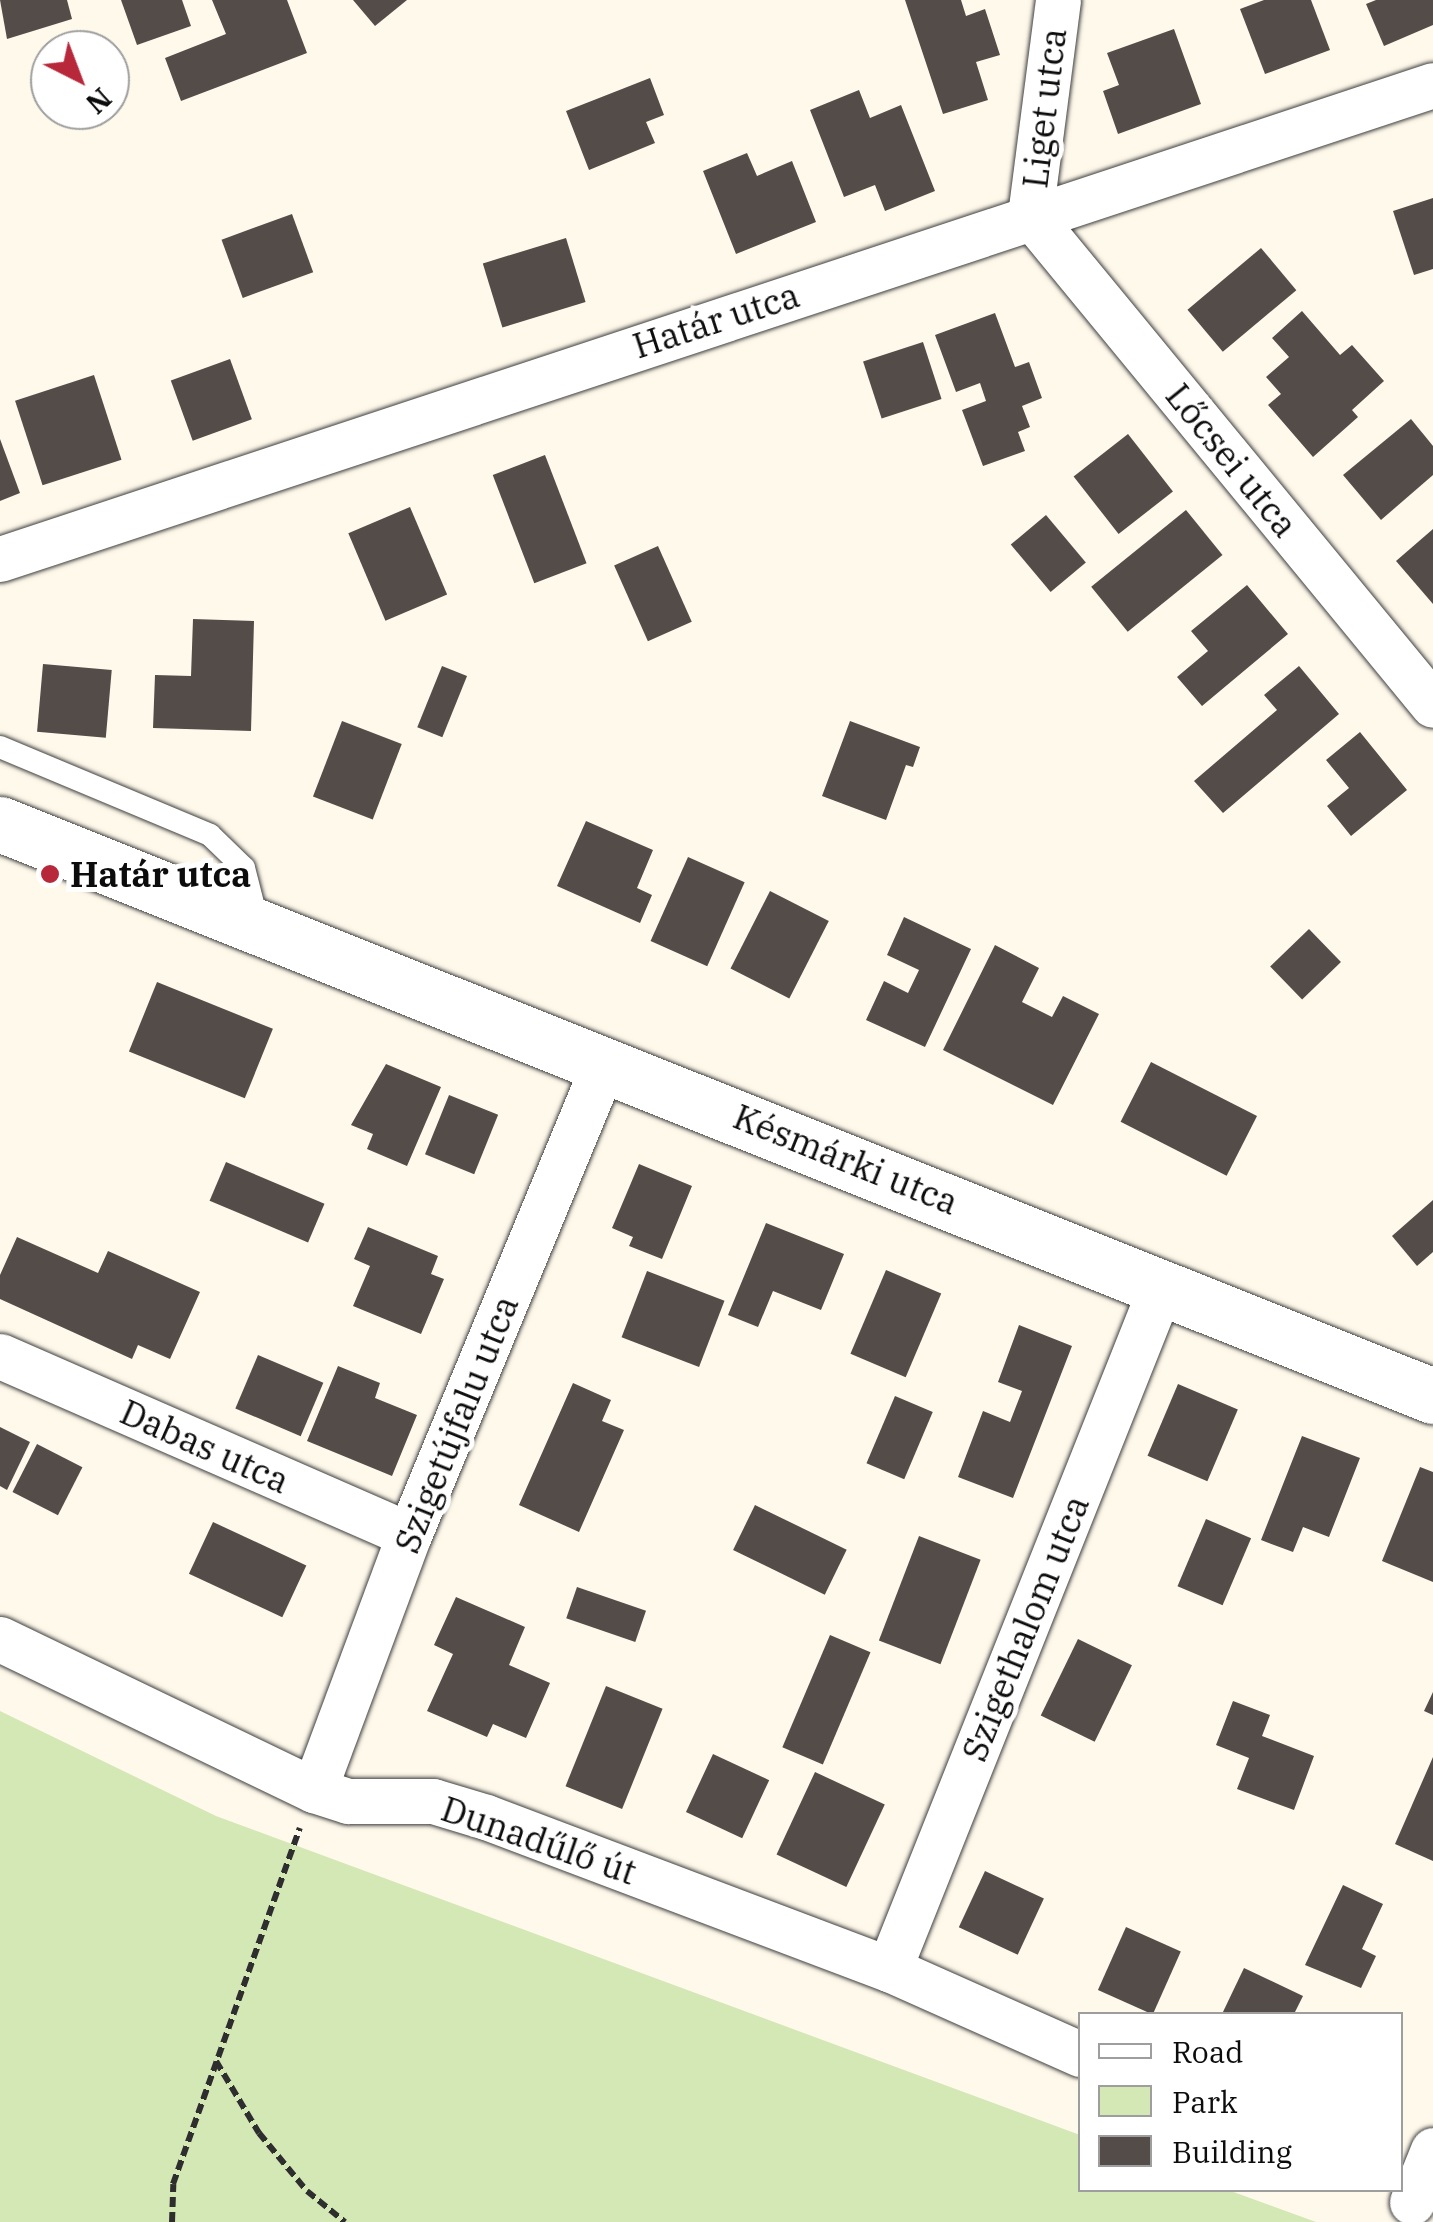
<!DOCTYPE html>
<meta charset="utf-8">
<style>
body{margin:0}
#map{position:relative;width:1433px;height:2222px;overflow:hidden;background:#fff9eb;font-family:"IBM Plex Serif",serif}
div>[style]{position:absolute}
.green>*{inset:0;background:#d4e8b6}
.building>*{inset:0;background:#544c49;transform-origin:0 0}
.path>*{height:6px;margin-top:-3px;transform-origin:0;background:repeating-linear-gradient(90deg,#2e2e2e 0 10px,transparent 0 15px)}
.roads{filter:drop-shadow(0 0 2px #3f3f3f) drop-shadow(0 0 2px #3f3f3f)}
.service>*{height:22px;margin:-11px;padding:0 11px;transform-origin:11px;border-radius:11px;background:#fff}
.minor>*{height:45px;margin:-22.5px;padding:0 22.5px;transform-origin:22.5px;border-radius:22.5px;background:#fff}
.tertiary>*{height:55px;margin:-27.5px;padding:0 27.5px;transform-origin:27.5px;border-radius:27.5px;background:#fff}
.dots>*{width:28px;height:28px;translate:-50% -50%;box-sizing:border-box;border:5px solid #fff;border-radius:50%}
span{translate:-50% -50%;white-space:nowrap;text-align:center;line-height:1.15;-webkit-text-stroke:10px #fff;paint-order:stroke}
.street-label{font-size:35px;color:#0c0c0c}
.poi-label{font-size:35px;color:#0c0c0c;font-weight:700}
.left{translate:0 -50%;text-align:left}
.legend{position:absolute;left:1078px;top:2012px;width:325px;height:180px;box-sizing:border-box;background:#fff;border:2px solid #9e9e9e;margin:0;padding:12px 18px;list-style:none;font-size:30px;color:#0c0c0c}
.legend li{display:flex;align-items:center;gap:20px;height:50px}
.legend b{width:50px;border:2px solid #9e9e9e}
.north{position:absolute;left:30px;top:30px;width:100px;height:100px;box-sizing:border-box;background:#fff;border:2px solid #9e9e9e;border-radius:50%;rotate:138deg;font-size:28px;font-weight:700;line-height:40px;text-align:center;color:#0c0c0c}
.north::after{content:'';display:block;margin:auto;width:35px;height:45px;background:#b8283b;clip-path:polygon(50% 0,100% 100%,50% 72%,0 100%)}
</style>
<div id="map">
<div class="green">
<div style="clip-path:polygon(0 1711px,216px 1816px,1080px 2135px,1080px 2190px,1228px 2190px,1316px 2222px,0 2222px)"></div>
</div>
<div class="building">
<div style="clip-path:polygon(0 0,67px 0,72px 19px,7px 39px)"></div>
<div style="clip-path:polygon(121px 0,182px 0,191px 26px,137px 45px)"></div>
<div style="clip-path:polygon(212px 0,287px 0,307px 53px,181px 101px,165px 58px,226px 34px)"></div>
<div style="clip-path:polygon(353px 0,407px 0,375px 26px)"></div>
<div style="clip-path:polygon(905px 0,961px 0,966px 16px,985px 9px,1000px 55px,976px 62px,988px 100px,943px 114px)"></div>
<div style="clip-path:polygon(1264px 0,1311px 0,1330px 50px,1265px 74px,1240px 9px)"></div>
<div style="clip-path:polygon(1376px 0,1433px 0,1433px 25px,1384px 46px,1366px 4px)"></div>
<div style="clip-path:polygon(1174px 29px,1201px 104px,1118px 134px,1103px 91px,1119px 85px,1107px 53px)"></div>
<div style="clip-path:polygon(650px 78px,664px 115px,646px 122px,655px 143px,589px 170px,566px 111px)"></div>
<div style="clip-path:polygon(859px 90px,870px 118px,901px 105px,935px 191px,885px 211px,875px 185px,844px 197px,810px 110px)"></div>
<div style="clip-path:polygon(747px 153px,757px 176px,792px 161px,816px 222px,736px 254px,703px 171px)"></div>
<div style="clip-path:polygon(1433px 198px,1433px 269px,1414px 275px,1393px 211px)"></div>
<div style="left:292px;top:214px;width:62px;height:75px;rotate:70deg"></div>
<div style="left:566px;top:238px;width:67px;height:87px;rotate:73deg"></div>
<div style="left:1261px;top:248px;width:55px;height:96px;rotate:50deg"></div>
<div style="clip-path:polygon(1302px 311px,1340px 355px,1352px 345px,1384px 381px,1352px 410px,1358px 417px,1313px 457px,1268px 405px,1281px 394px,1266px 377px,1289px 357px,1272px 338px)"></div>
<div style="clip-path:polygon(995px 313px,1015px 367px,1029px 362px,1042px 398px,1022px 406px,1030px 427px,1018px 432px,1025px 451px,983px 466px,962px 410px,986px 401px,980px 383px,956px 392px,935px 335px)"></div>
<div style="left:923px;top:342px;width:60px;height:63px;rotate:72deg"></div>
<div style="left:230px;top:359px;width:64px;height:63px;rotate:70deg"></div>
<div style="left:94px;top:375px;width:89px;height:83px;rotate:72deg"></div>
<div style="clip-path:polygon(1411px 419px,1433px 446px,1433px 475px,1381px 520px,1343px 475px)"></div>
<div style="left:1128px;top:434px;width:73px;height:69px;rotate:52deg"></div>
<div style="clip-path:polygon(0 439px,20px 493px,0 501px)"></div>
<div style="left:545px;top:455px;width:116px;height:56px;rotate:69deg"></div>
<div style="left:410px;top:507px;width:95px;height:67px;rotate:67deg"></div>
<div style="left:1186px;top:510px;width:58px;height:122px;rotate:51deg"></div>
<div style="left:1046px;top:515px;width:62px;height:46px;rotate:50deg"></div>
<div style="clip-path:polygon(1433px 529px,1433px 604px,1396px 561px)"></div>
<div style="left:658px;top:546px;width:83px;height:48px;rotate:66deg"></div>
<div style="clip-path:polygon(1247px 585px,1288px 634px,1202px 706px,1177px 677px,1208px 651px,1191px 631px)"></div>
<div style="clip-path:polygon(193px 619px,254px 621px,251px 731px,153px 728px,155px 675px,191px 676px)"></div>
<div style="left:43px;top:664px;width:69px;height:68px;rotate:5deg"></div>
<div style="left:442px;top:666px;width:27px;height:66px;rotate:22deg"></div>
<div style="clip-path:polygon(1299px 666px,1339px 714px,1223px 813px,1194px 781px,1277px 710px,1264px 695px)"></div>
<div style="left:342px;top:721px;width:64px;height:81px;rotate:21deg"></div>
<div style="clip-path:polygon(850px 721px,920px 747px,913px 767px,906px 765px,886px 820px,822px 796px)"></div>
<div style="clip-path:polygon(1360px 732px,1407px 790px,1351px 836px,1327px 806px,1349px 788px,1326px 760px)"></div>
<div style="clip-path:polygon(586px 821px,653px 850px,637px 888px,652px 895px,640px 923px,557px 886px)"></div>
<div style="left:688px;top:857px;width:62px;height:92px;rotate:24deg"></div>
<div style="left:770px;top:891px;width:66px;height:87px;rotate:27deg"></div>
<div style="clip-path:polygon(904px 917px,971px 949px,925px 1047px,866px 1020px,884px 981px,908px 993px,919px 970px,887px 955px)"></div>
<div style="left:1309px;top:929px;width:46px;height:54px;rotate:46deg"></div>
<div style="clip-path:polygon(995px 945px,1039px 968px,1022px 1002px,1052px 1017px,1063px 996px,1099px 1014px,1053px 1105px,943px 1050px)"></div>
<div style="left:157px;top:982px;width:125px;height:75px;rotate:22deg"></div>
<div style="left:1151px;top:1062px;width:119px;height:67px;rotate:27deg"></div>
<div style="clip-path:polygon(386px 1064px,441px 1087px,407px 1166px,367px 1149px,373px 1134px,351px 1125px)"></div>
<div style="left:449px;top:1095px;width:53px;height:64px;rotate:22deg"></div>
<div style="left:226px;top:1162px;width:107px;height:42px;rotate:23deg"></div>
<div style="clip-path:polygon(639px 1164px,692px 1186px,662px 1259px,629px 1246px,633px 1237px,612px 1228px)"></div>
<div style="clip-path:polygon(1433px 1200px,1433px 1252px,1417px 1266px,1392px 1236px)"></div>
<div style="clip-path:polygon(766px 1223px,844px 1254px,821px 1310px,773px 1291px,758px 1327px,728px 1315px)"></div>
<div style="clip-path:polygon(368px 1227px,438px 1256px,431px 1274px,444px 1279px,421px 1334px,353px 1306px,370px 1266px,354px 1259px)"></div>
<div style="clip-path:polygon(17px 1237px,98px 1273px,108px 1251px,200px 1292px,170px 1359px,138px 1345px,132px 1359px,0 1299px,0 1275px)"></div>
<div style="left:886px;top:1270px;width:60px;height:91px;rotate:23deg"></div>
<div style="left:647px;top:1271px;width:83px;height:71px;rotate:21deg"></div>
<div style="clip-path:polygon(1019px 1325px,1072px 1346px,1013px 1498px,958px 1477px,983px 1411px,1010px 1422px,1022px 1391px,998px 1382px)"></div>
<div style="left:258px;top:1355px;width:71px;height:58px;rotate:23deg"></div>
<div style="clip-path:polygon(338px 1366px,380px 1383px,375px 1398px,417px 1415px,392px 1476px,307px 1441px)"></div>
<div style="clip-path:polygon(573px 1383px,611px 1400px,602px 1421px,624px 1430px,579px 1532px,519px 1505px)"></div>
<div style="left:1178px;top:1384px;width:65px;height:78px;rotate:23deg"></div>
<div style="left:895px;top:1396px;width:41px;height:73px;rotate:23deg"></div>
<div style="clip-path:polygon(0 1427px,30px 1442px,7px 1490px,0 1486px)"></div>
<div style="clip-path:polygon(1302px 1436px,1360px 1458px,1329px 1537px,1303px 1527px,1293px 1552px,1261px 1540px)"></div>
<div style="left:37px;top:1444px;width:51px;height:54px;rotate:27deg"></div>
<div style="clip-path:polygon(1420px 1467px,1433px 1472px,1433px 1582px,1382px 1561px)"></div>
<div style="left:755px;top:1505px;width:102px;height:50px;rotate:26deg"></div>
<div style="left:1206px;top:1519px;width:49px;height:73px;rotate:23deg"></div>
<div style="left:213px;top:1522px;width:103px;height:57px;rotate:25deg"></div>
<div style="left:919px;top:1536px;width:66px;height:112px;rotate:21deg"></div>
<div style="left:577px;top:1587px;width:73px;height:33px;rotate:19deg"></div>
<div style="clip-path:polygon(456px 1597px,525px 1627px,509px 1665px,550px 1683px,526px 1738px,493px 1724px,487px 1737px,427px 1711px,453px 1654px,434px 1645px)"></div>
<div style="left:830px;top:1635px;width:44px;height:122px;rotate:23deg"></div>
<div style="left:1078px;top:1639px;width:60px;height:85px;rotate:26deg"></div>
<div style="left:606px;top:1686px;width:61px;height:108px;rotate:22deg"></div>
<div style="clip-path:polygon(1433px 1692px,1433px 1715px,1424px 1711px)"></div>
<div style="clip-path:polygon(1233px 1701px,1270px 1715px,1262px 1736px,1314px 1756px,1294px 1810px,1237px 1789px,1249px 1758px,1216px 1745px)"></div>
<div style="left:713px;top:1754px;width:62px;height:64px;rotate:25deg"></div>
<div style="clip-path:polygon(1433px 1757px,1433px 1861px,1395px 1844px)"></div>
<div style="left:815px;top:1772px;width:77px;height:91px;rotate:25deg"></div>
<div style="left:985px;top:1871px;width:65px;height:62px;rotate:25deg"></div>
<div style="clip-path:polygon(1343px 1885px,1383px 1904px,1362px 1949px,1376px 1956px,1361px 1988px,1305px 1965px)"></div>
<div style="left:1126px;top:1927px;width:60px;height:69px;rotate:24deg"></div>
<div style="clip-path:polygon(1244px 1968px,1303px 1996px,1294px 2014px,1222px 2014px)"></div>
</div>
<div class="path">
<div style="left:216px;top:2061px;width:84px;rotate:59.2deg"></div>
<div style="left:259px;top:2133px;width:75px;rotate:50.4deg"></div>
<div style="left:307px;top:2191px;width:49px;rotate:39.2deg"></div>
<div style="left:172px;top:2222px;width:38px;rotate:-88deg"></div>
<div style="left:173px;top:2184px;width:378px;rotate:-70.4deg"></div>
</div>
<div class="roads">
<div class="service">
<div style="left:0;top:747px;width:228px;rotate:22.7deg"></div>
<div style="left:210px;top:835px;width:47px;rotate:44.1deg"></div>
<div style="left:244px;top:868px;width:57px;rotate:75.7deg"></div>
</div>
<div class="minor">
<div style="left:1058px;top:0;width:217px;rotate:97.4deg"></div>
<div style="left:1030px;top:215px;width:634px;rotate:50.56deg"></div>
<div style="left:0;top:559px;width:1509px;rotate:-18.3deg"></div>
<div style="left:0;top:1356px;width:446px;rotate:23.6deg"></div>
<div style="left:0;top:1639px;width:348px;rotate:25.7deg"></div>
<div style="left:314px;top:1790px;width:36px;rotate:18deg"></div>
<div style="left:348px;top:1801px;width:85px"></div>
<div style="left:433px;top:1801px;width:55px;rotate:16.8deg"></div>
<div style="left:486px;top:1817px;width:431px;rotate:20.7deg"></div>
<div style="left:889px;top:1969px;width:209px;rotate:24deg"></div>
<div style="left:314px;top:1790px;width:272px;rotate:-69.6deg"></div>
<div style="left:409px;top:1535px;width:513px;rotate:-67.53deg"></div>
<div style="left:889px;top:1969px;width:734px;rotate:-68.26deg"></div>
<div style="left:1412px;top:2202px;width:56px;rotate:-68deg"></div>
</div>
<div class="tertiary">
<div style="left:0;top:824px;width:1543px;rotate:21.76deg"></div>
</div>
</div>
<div class="dots">
<div style="left:50px;top:874px;background:#b8283b"></div>
</div>
<div class="street-label">
<span style="left:1044px;top:108px;rotate:-83deg">Liget utca</span>
<span style="left:716px;top:320px;rotate:-18deg">Határ utca</span>
<span style="left:1232px;top:460px;rotate:51deg">Lőcsei utca</span>
<span style="left:846px;top:1159px;rotate:22deg">Késmárki utca</span>
<span style="left:456px;top:1424px;rotate:-68deg">Szigetújfalu utca</span>
<span style="left:205px;top:1446px;rotate:24deg">Dabas utca</span>
<span style="left:1025px;top:1628px;rotate:-68deg">Szigethalom utca</span>
<span style="left:539px;top:1840px;rotate:19deg">Dunadűlő út</span>
</div>
<div class="poi-label">
<span class="left" style="left:70px;top:874px">Határ utca</span>
</div>
<ul class="legend">
<li><b style="height:12px;background:#fff"></b>Road</li>
<li><b style="height:28px;background:#d4e8b6"></b>Park</li>
<li><b style="height:28px;background:#544c49"></b>Building</li>
</ul>
<div class="north">N</div>
</div>
